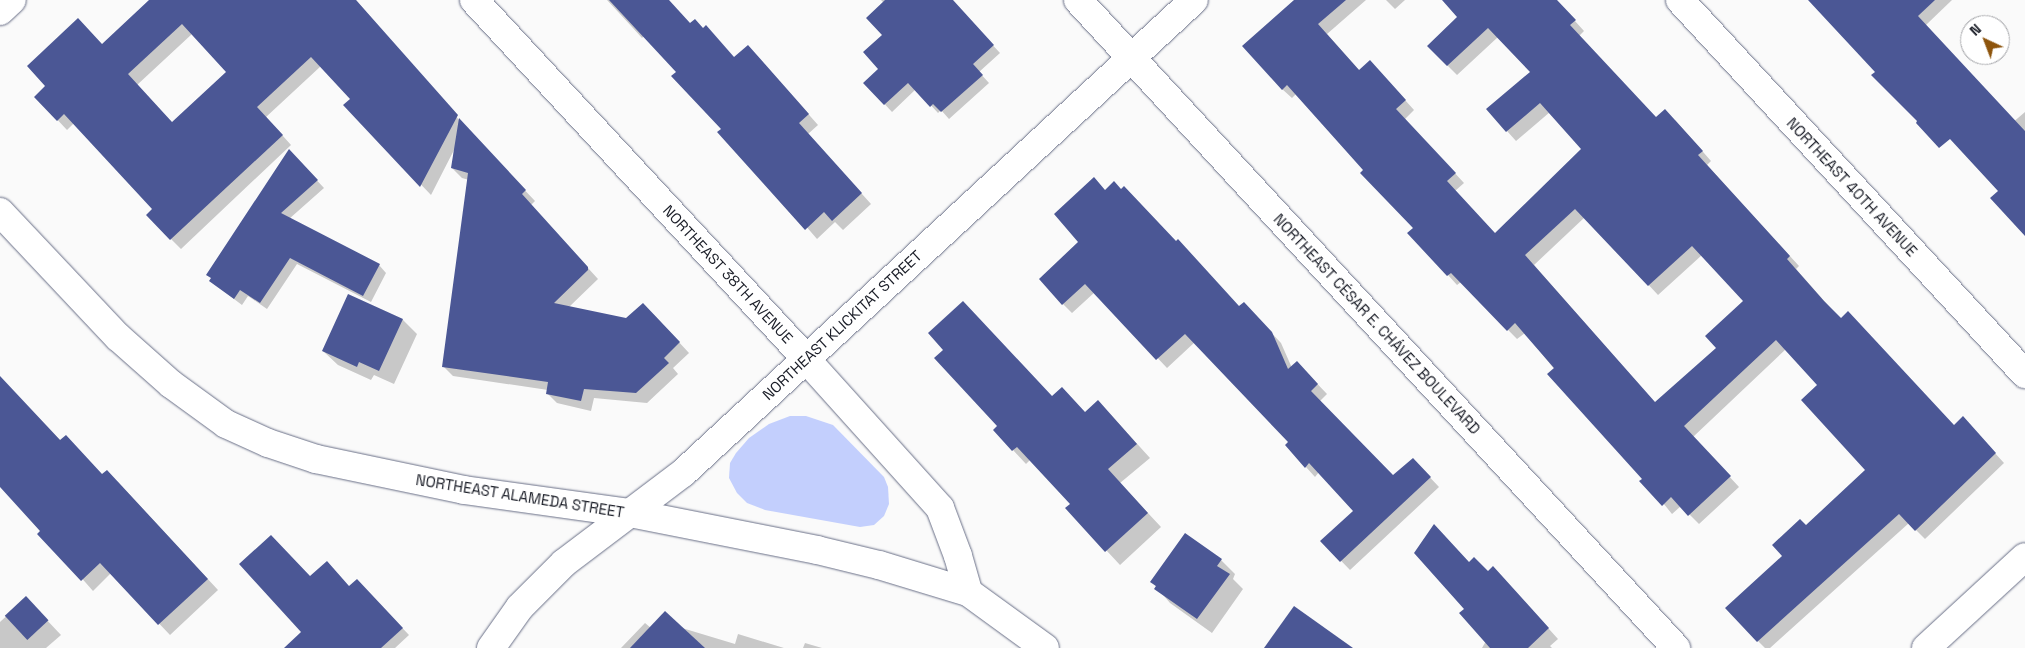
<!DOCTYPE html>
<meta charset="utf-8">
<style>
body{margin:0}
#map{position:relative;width:2025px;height:648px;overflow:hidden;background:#fafafa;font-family:"Space Grotesk",sans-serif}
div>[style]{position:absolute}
.green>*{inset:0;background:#c3cffd}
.shadow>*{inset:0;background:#0003}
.building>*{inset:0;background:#4b5795;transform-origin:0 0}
.roads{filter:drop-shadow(0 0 1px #696f87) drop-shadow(0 0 1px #696f87)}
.street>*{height:28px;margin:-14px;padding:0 14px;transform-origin:14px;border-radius:14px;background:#fff}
.secondary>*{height:28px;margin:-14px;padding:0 14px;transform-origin:14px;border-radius:14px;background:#fff}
span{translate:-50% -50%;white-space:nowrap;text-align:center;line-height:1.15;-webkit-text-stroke:5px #fff;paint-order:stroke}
.street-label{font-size:15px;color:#191c26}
.north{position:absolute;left:1960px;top:15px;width:50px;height:50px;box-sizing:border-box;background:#fff;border:1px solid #a3a4a8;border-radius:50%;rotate:317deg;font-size:14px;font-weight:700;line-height:20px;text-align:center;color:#191c26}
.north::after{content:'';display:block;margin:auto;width:18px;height:22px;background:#8d540c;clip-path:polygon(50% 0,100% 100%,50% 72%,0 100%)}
</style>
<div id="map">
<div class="green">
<div style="clip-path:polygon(790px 416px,806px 416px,833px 425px,884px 477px,888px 487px,889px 504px,884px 516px,874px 525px,860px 527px,765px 510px,747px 503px,737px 493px,729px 478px,730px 463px,736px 453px,749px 438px,769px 424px)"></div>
</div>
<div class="shadow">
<div style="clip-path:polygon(evenodd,151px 0,356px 0,466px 128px,535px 201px,531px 205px,598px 279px,569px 307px,627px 319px,653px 314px,689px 353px,673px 368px,678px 374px,647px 403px,594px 398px,591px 411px,557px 403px,547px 393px,548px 390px,453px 376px,443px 366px,469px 180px,462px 178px,452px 168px,454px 150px,431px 195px,345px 105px,351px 99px,321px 66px,266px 117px,291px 145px,181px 249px,171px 239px,154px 209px,74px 123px,67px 130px,36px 97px,102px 46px,151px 0,192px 34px,228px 72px,173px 124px,137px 85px,192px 34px)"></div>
<div style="clip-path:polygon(607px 0,668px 0,691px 25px,735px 58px,758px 57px,818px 125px,808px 134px,871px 204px,843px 230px,835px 222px,817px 239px,723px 130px,678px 72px,644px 36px,642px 38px,632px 27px)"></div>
<div style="clip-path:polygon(881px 0,951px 0,1000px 53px,979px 72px,989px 83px,949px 119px,941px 110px,938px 113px,916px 89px,892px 112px,865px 83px,880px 69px,883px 35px,884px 3px)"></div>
<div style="clip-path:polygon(evenodd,1300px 0,1366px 0,1327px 34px,1360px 71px,1379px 71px,1414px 110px,1405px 119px,1464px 183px,1455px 191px,1495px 234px,1583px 149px,1550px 112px,1516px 141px,1507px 131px,1531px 72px,1498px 37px,1457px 75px,1428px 46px,1459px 17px,1444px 0,1556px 0,1584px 31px,1579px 36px,1657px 119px,1675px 120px,1711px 161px,1707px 165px,1799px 266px,1796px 269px,1834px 312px,1954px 426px,1972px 428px,2004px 463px,1925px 539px,1909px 523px,1770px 648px,1765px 648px,1758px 641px,1783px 556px,1806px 527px,1867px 470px,1819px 385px,1786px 349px,1693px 437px,1739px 487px,1699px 524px,1681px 506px,1672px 514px,1525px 333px,1517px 339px,1461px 282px,1457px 285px,1448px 275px,1409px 233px,1414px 229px,1365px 170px,1296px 94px,1292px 98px,1282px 89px,1300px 0,1585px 217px,1658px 295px,1702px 255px,1745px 301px,1718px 348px,1656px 404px,1534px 265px,1585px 217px)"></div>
<div style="clip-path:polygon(1386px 0,1405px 0,1395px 9px)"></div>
<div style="clip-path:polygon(1810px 0,1952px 0,1877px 72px)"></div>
<div style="clip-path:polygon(2025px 112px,2025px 234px,2000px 191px,1970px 159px)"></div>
<div style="clip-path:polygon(296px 158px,324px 188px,289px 219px,379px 265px,386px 273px,371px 302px,297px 264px,267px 309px,248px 296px,242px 305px,210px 281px)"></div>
<div style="clip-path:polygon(1106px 191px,1239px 308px,1253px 313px,1281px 343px,1292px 368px,1306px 372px,1327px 394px,1319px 402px,1393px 477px,1422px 469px,1439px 487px,1350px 570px,1322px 541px,1355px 511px,1319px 472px,1315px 477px,1306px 467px,1287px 445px,1290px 442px,1195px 342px,1167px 368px,1095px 292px,1072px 313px,1063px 304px,1080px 242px)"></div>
<div style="clip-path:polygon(349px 296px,403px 320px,417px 334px,394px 384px,374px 375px,371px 380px,338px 365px,323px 351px)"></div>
<div style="clip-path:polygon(0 377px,61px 441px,102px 476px,118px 482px,218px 590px,170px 635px,111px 573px,93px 591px,0 485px)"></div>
<div style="clip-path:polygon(1052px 397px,1085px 413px,1111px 415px,1150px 458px,1120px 483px,1161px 527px,1120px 565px,1067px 508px,1072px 504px,1030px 460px,1026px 464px,1013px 450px)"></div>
<div style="clip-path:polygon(1221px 560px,1235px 574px,1233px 579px,1243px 589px,1212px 633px,1170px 603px,1152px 582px)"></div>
<div style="clip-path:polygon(1469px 563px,1503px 578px,1558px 639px,1550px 646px,1552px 648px,1482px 648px,1486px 641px,1466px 609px)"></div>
<div style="clip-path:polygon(310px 578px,367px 591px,409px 635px,395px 648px,286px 648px,303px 632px)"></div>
<div style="clip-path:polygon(26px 598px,61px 635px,46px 648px,0 648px,0 622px)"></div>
<div style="clip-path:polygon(645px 623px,651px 628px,682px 628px,735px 644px,738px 634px,784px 648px,621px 648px)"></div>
<div style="clip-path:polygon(805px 643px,822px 648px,803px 648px)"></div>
</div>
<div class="building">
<div style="clip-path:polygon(evenodd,149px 0,356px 0,458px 115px,420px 187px,343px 105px,350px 99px,311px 57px,257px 107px,283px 135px,170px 240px,146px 215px,152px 209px,64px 114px,57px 121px,34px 97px,45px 86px,27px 66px,78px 18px,102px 44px,149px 0,182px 24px,226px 72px,172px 122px,128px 74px,182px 24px)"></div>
<div style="clip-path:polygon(609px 0,669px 0,690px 23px,695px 19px,703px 28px,706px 25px,734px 57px,748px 45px,809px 114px,799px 123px,862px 193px,832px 221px,824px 212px,805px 230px,717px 132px,721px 129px,671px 76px,676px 72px)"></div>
<div style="clip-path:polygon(885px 0,953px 0,994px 45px,973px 64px,983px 75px,941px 112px,933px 104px,930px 107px,908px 83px,884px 105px,863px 83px,878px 69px,863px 52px,882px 35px,866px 18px)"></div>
<div style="clip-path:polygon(evenodd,1294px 0,1346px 0,1318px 24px,1359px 70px,1370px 60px,1406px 100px,1396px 109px,1456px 173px,1447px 181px,1495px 233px,1581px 149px,1540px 103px,1506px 132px,1486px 109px,1530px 72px,1488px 28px,1447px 66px,1427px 46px,1457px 17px,1442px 0,1557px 0,1576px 20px,1570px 25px,1656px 117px,1665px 109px,1703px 151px,1698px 155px,1790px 256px,1787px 259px,1824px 301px,1841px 318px,1848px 311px,1954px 425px,1963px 416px,1996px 453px,1915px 531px,1899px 514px,1757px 642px,1725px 608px,1782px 556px,1772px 545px,1800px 519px,1806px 525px,1865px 470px,1801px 400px,1817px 385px,1776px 340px,1684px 426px,1731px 476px,1688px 516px,1671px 497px,1662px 506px,1639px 481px,1642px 479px,1547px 374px,1554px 368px,1515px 323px,1507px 331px,1451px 273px,1447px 276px,1407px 233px,1413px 228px,1360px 173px,1363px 170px,1287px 85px,1282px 90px,1242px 46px,1294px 0,1575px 209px,1648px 286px,1692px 246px,1743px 301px,1705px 336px,1716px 348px,1655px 402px,1525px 255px,1575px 209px)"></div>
<div style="clip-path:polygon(1808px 0,1935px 0,1918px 16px,2025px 131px,2025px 236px,1990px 198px,1998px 191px,1950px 139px,1939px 148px,1916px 123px,1917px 121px,1871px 75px,1875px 72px)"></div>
<div style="clip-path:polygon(459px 118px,526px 190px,522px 194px,588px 267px,588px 270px,554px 303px,626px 318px,643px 303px,680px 342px,664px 358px,669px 363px,636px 393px,584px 389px,581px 401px,546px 394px,548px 382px,442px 367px,468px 173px,451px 168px)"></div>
<div style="clip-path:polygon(289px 149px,318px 180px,281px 213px,380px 264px,363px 296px,290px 258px,260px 303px,240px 290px,234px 299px,209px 281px,211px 278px,206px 275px)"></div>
<div style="clip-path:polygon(1094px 177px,1105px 190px,1114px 181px,1121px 189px,1124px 186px,1176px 241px,1178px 239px,1239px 306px,1244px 302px,1272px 332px,1288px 369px,1297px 361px,1318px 384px,1311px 391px,1393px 475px,1413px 458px,1431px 477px,1340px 562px,1320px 541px,1353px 511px,1309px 463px,1305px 468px,1285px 445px,1288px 442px,1185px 334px,1156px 360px,1085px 284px,1062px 305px,1039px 279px,1078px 242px,1054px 214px)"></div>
<div style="clip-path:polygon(348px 294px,403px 319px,379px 371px,359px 362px,357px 367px,322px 351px)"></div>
<div style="clip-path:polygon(963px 301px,1052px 396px,1062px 387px,1085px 412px,1098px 400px,1137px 444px,1108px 469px,1148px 513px,1105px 552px,1065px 508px,1070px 504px,1017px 447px,1012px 451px,993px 430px,997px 426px,934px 358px,943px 350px,928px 333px)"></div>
<div style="clip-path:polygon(0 376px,60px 440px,66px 435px,102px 474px,107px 470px,208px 579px,158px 625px,100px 563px,81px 581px,37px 534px,40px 531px,0 487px)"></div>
<div style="clip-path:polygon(1434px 524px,1469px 562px,1474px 557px,1488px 571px,1493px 566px,1549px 628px,1528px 648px,1490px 648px,1459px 613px,1464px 609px,1414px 553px)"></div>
<div style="clip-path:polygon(1185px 533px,1222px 559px,1217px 566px,1230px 574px,1197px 619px,1154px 589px,1156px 586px,1150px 582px)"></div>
<div style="clip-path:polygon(271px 535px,310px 576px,327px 561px,349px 586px,357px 579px,403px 628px,381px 648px,284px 648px,301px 632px,239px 564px)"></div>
<div style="left:26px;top:596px;width:33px;height:29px;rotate:47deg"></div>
<div style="clip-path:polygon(1294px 606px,1353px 648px,1264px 648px)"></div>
<div style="clip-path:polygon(665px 611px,705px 648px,630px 648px)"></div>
</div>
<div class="roads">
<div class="street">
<div style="left:474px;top:0;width:488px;rotate:47.2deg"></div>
<div style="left:805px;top:358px;width:202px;rotate:48deg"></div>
<div style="left:940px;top:508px;width:51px;rotate:69.4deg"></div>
<div style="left:958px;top:556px;width:37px;rotate:74deg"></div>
<div style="left:1078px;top:0;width:882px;rotate:47.3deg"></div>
<div style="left:1680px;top:0;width:509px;rotate:47.31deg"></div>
<div style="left:0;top:212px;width:172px;rotate:46.7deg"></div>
<div style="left:118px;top:337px;width:71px;rotate:41.6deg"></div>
<div style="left:171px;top:384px;width:68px;rotate:36deg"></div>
<div style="left:226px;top:424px;width:46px;rotate:24.3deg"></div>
<div style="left:268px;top:443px;width:51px;rotate:18.4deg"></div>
<div style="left:316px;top:459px;width:151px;rotate:11.8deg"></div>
<div style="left:464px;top:490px;width:168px;rotate:7.9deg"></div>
<div style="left:630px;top:513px;width:191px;rotate:11.2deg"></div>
<div style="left:817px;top:550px;width:64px;rotate:13.6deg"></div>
<div style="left:879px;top:565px;width:93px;rotate:16.9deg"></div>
<div style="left:968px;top:592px;width:95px;rotate:36deg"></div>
<div style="left:491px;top:648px;width:50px;rotate:-54.7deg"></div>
<div style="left:520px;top:607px;width:62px;rotate:-45deg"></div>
<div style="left:564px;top:563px;width:149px;rotate:-37.1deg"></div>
<div style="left:683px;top:473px;width:696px;rotate:-42.79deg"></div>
<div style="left:1926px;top:648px;width:134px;rotate:-42.6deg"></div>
</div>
<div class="secondary">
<div style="left:0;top:11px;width:16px;rotate:-43deg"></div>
</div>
</div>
<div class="street-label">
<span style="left:1852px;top:187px;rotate:47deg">NORTHEAST 40TH AVENUE</span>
<span style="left:728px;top:274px;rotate:47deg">NORTHEAST 38TH AVENUE</span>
<span style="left:1377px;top:324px;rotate:47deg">NORTHEAST CÉSAR E. CHÁVEZ BOULEVARD</span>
<span style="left:842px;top:325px;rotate:-43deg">NORTHEAST KLICKITAT STREET</span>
<span style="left:520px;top:496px;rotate:9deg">NORTHEAST ALAMEDA STREET</span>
</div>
<div class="north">N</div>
</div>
